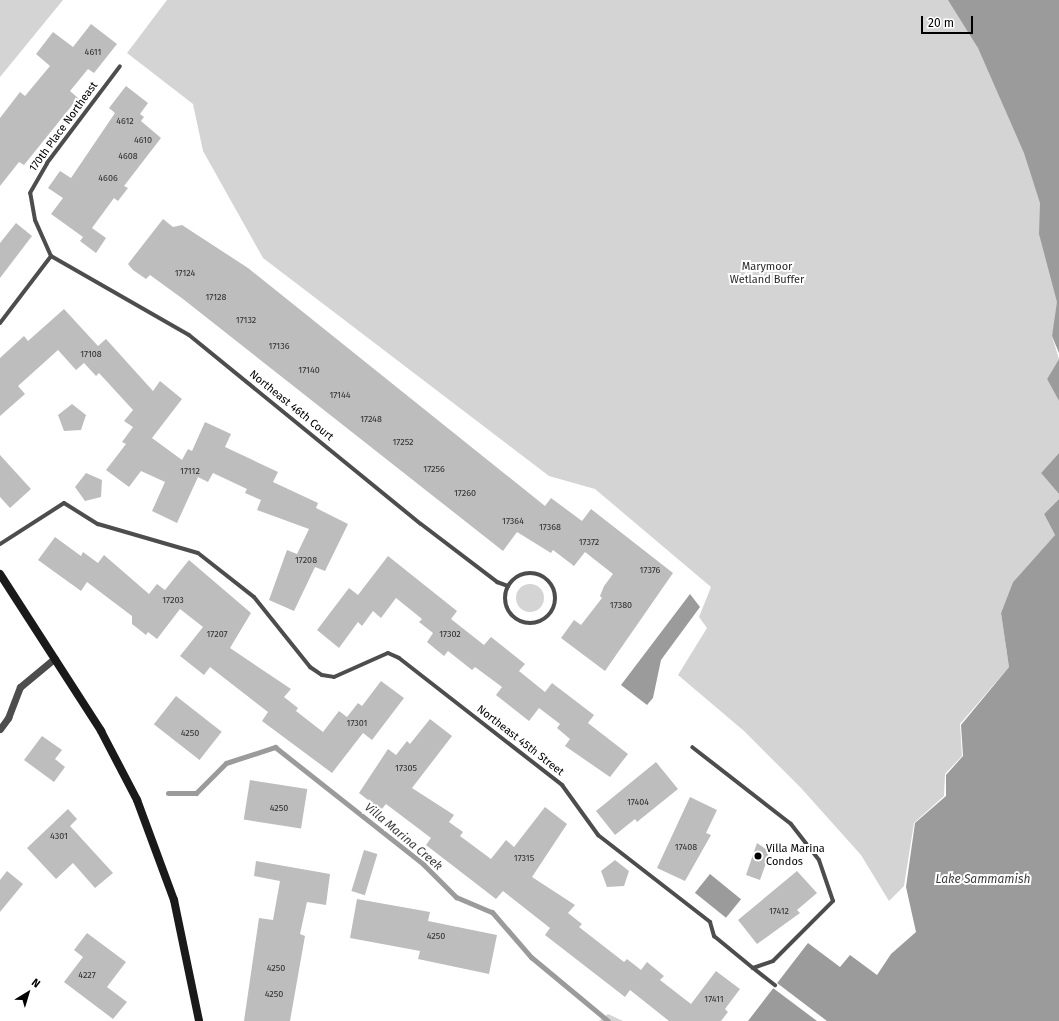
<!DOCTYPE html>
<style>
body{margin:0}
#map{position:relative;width:1059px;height:1021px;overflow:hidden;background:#fff;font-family:"Fira Sans",sans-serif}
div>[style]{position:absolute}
.green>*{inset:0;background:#d4d4d4}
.round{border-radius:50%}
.water>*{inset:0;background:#9b9b9b;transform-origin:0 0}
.pier>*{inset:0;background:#fff}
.stream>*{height:5px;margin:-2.5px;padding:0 2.5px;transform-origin:2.5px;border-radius:2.5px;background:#9b9b9b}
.building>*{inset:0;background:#bdbdbd;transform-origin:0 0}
.minor>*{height:4px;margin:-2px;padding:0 2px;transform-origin:2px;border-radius:2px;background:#4d4d4d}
.minor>.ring{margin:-2px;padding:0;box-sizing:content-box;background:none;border:4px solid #4d4d4d;border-radius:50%}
.tertiary>*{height:7px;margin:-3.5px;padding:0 3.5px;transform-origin:3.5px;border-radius:3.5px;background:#4d4d4d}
.secondary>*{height:8px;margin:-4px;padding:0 4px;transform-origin:4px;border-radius:4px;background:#1a1a1a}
.dots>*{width:11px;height:11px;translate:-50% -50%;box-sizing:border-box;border:2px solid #fff;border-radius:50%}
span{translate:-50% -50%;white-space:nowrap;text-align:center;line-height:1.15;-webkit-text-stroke:4px #fff;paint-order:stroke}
.number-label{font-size:9px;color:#2f2f2f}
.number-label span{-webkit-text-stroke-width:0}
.street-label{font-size:11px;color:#000}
.park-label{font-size:11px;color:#2b2b2b}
.poi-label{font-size:11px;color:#000}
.left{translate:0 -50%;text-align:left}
.water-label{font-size:12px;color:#3c3c3c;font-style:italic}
.north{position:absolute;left:8px;top:973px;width:40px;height:40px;-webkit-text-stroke:3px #fff;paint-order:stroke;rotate:38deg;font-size:11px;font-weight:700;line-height:16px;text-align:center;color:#000}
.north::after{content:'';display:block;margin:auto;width:14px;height:18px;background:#000;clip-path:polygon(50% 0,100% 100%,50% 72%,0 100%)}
.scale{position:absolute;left:921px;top:16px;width:52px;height:18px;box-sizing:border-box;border:2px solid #000;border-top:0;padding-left:5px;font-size:12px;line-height:14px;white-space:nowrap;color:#000;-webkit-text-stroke:3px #fff;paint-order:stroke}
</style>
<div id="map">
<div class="green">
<div style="clip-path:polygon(0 0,63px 0,0 77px)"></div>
<div style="clip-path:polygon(167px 0,1059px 0,1059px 302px,1052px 336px,1059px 359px,1047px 379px,1059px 401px,1059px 453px,1041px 473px,1059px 494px,1059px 499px,1044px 514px,1055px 535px,1013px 582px,1001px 613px,1009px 667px,960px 724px,962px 756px,945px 774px,944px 796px,914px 823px,904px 886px,889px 901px,861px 855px,801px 788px,744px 731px,678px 675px,707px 628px,699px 617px,711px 587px,595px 489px,549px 476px,263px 258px,203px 151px,193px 104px,127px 53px)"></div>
<div class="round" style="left:516px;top:584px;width:28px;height:28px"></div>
<div style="clip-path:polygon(608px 1014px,623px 1021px,599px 1021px)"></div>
</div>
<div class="water">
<div style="clip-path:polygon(948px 0,1059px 0,1059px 353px,1052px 336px,1057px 302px,1039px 234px,1040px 203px,1024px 153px,978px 48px)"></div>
<div style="clip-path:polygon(1059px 359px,1059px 401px,1047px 379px)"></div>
<div style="clip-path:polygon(1059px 453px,1059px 494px,1041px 473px)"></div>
<div style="clip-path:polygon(1059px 499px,1059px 1021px,748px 1021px,808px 943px,840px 967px,850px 955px,877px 975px,891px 954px,916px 932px,906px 887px,915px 823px,946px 796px,946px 775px,963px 756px,961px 725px,1009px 667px,1001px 613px,1013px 582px,1055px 535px,1044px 514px)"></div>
<div style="clip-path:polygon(690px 594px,700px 607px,661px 660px,653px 698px,647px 705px,621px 685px)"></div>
<div style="left:710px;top:874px;width:40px;height:24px;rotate:39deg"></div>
</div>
<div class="pier">
<div style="clip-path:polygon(777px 983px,827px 1021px,817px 1021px,773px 988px)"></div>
</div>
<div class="stream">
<div style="left:168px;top:793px;width:28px"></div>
<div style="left:196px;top:793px;width:42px;rotate:-45deg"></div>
<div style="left:226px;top:763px;width:52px;rotate:-18.1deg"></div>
<div style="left:275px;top:747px;width:189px;rotate:38.3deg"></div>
<div style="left:423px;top:864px;width:47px;rotate:45deg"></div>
<div style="left:456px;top:897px;width:39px;rotate:23deg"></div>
<div style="left:492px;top:912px;width:60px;rotate:49.1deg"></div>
<div style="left:531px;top:957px;width:100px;rotate:39.7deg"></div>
</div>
<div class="building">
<div style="clip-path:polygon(91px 24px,117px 44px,94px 73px,88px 69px,70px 91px,78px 98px,24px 165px,19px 162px,0 186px,0 118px,20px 92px,25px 96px,50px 66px,36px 54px,53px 32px,73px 47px)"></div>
<div style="clip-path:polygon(126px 86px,148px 103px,140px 114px,144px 117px,141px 121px,161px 138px,124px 186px,128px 188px,118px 201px,114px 198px,92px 228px,106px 238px,96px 253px,80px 241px,83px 237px,51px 214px,63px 198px,48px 188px,60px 171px,71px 178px,115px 113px,109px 108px)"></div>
<div style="clip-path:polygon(163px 219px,173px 227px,182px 225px,248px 268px,545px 506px,551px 498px,582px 521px,591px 509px,673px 573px,605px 671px,561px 638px,574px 620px,581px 625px,602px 598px,600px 596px,604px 586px,613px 574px,585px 552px,574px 566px,553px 550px,551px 553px,517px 532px,503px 551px,183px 299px,150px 275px,146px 279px,133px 270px,128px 264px)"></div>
<div style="clip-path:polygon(16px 223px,32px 236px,0 278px,0 243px)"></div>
<div style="clip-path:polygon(64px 309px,98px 346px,106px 339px,153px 391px,160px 381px,182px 399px,152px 438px,182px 460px,188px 449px,192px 451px,205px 422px,231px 434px,225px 447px,278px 472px,273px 482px,318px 503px,316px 508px,348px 524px,325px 571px,315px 567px,294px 611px,269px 600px,287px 550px,297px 554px,309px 529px,257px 510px,261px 500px,245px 493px,247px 489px,213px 473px,208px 482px,198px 477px,177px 523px,152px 511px,165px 482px,141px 471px,129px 487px,106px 470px,126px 444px,122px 442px,133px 427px,124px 421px,133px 410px,99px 373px,96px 376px,84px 363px,76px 370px,58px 350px,18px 386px,25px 394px,0 416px,0 358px,24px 336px,28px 341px)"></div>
<div style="clip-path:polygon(72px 404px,86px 415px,81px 430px,64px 431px,58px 415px)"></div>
<div style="clip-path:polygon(0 455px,31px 489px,10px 508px,0 497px)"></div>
<div style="clip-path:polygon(86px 473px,102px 480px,101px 497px,85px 501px,75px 487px)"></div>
<div style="clip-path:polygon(55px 537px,81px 556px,83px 552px,98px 563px,104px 555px,149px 594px,157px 584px,165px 590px,189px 560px,251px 613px,230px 648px,291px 689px,284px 697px,298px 708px,296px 711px,323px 732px,339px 711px,347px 717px,358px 703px,362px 706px,381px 681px,404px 698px,372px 740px,363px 733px,332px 773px,262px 721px,268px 712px,210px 667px,204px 675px,180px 656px,203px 627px,180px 609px,157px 639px,148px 632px,146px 635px,132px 624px,132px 616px,87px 582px,81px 591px,38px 560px)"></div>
<div style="clip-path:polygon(388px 556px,457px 611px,451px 619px,484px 645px,491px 637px,525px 664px,519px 671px,545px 692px,552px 683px,594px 715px,588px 723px,628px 754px,610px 777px,565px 746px,570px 739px,557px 728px,560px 724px,539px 708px,529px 721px,496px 695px,502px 687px,475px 667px,472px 670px,448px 651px,444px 656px,427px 642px,433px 633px,419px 622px,422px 619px,396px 598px,381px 618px,373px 611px,362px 626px,358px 622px,339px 648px,317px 630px,349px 588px,358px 595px)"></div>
<div style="left:176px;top:696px;width:58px;height:36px;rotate:38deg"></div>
<div style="clip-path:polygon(430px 719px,452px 736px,412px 788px,454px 815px,449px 822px,463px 832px,460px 836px,491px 859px,506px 840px,514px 847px,545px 807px,567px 824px,532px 877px,575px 905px,568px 913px,582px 924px,579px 927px,624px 962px,627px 959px,641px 970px,647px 962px,664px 976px,660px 980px,691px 1004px,716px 971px,740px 989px,725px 1009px,728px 1012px,721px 1021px,669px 1021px,630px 990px,625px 997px,545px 935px,550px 928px,503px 891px,496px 899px,426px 845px,431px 838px,386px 804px,381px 810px,359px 793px,388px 749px,396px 755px,407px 741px,410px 744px)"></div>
<div style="clip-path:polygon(42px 736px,62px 750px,55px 759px,65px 767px,54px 782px,24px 760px)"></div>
<div style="clip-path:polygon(656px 762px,678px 789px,637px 822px,635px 819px,615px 835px,596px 811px)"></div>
<div style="left:250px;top:780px;width:58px;height:40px;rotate:9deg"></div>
<div style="clip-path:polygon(690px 797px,717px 810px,706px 833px,711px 835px,685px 881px,657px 868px)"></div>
<div style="clip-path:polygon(68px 809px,77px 819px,70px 826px,113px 873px,95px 888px,73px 863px,56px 879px,27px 848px)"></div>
<div style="clip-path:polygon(757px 843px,770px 852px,760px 880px,746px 875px)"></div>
<div style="left:364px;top:850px;width:14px;height:43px;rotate:17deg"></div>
<div style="clip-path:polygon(615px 860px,629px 871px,624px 886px,607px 887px,601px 871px)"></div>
<div style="clip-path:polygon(256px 861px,330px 874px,326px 905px,307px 902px,300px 934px,305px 936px,290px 1021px,244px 1021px,259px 918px,273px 920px,280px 881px,254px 876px)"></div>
<div style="clip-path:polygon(7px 871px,23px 884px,0 912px,0 880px)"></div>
<div style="clip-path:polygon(797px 871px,817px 893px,797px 910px,800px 913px,757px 944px,738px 920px)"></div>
<div style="clip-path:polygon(357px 899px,430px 912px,428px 921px,497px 935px,489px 974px,418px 959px,420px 951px,350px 938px)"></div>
<div style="clip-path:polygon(87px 933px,126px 962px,107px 987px,127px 1002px,113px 1019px,64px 982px,83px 957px,74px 950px)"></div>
</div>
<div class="minor">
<div style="left:51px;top:256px;width:159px;rotate:29.8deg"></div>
<div style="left:189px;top:335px;width:299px;rotate:39.2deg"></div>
<div style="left:421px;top:524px;width:96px;rotate:37.3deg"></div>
<div style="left:497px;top:582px;width:12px;rotate:20deg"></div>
<div style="left:0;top:323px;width:84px;rotate:-52.7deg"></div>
<div style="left:51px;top:256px;width:39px;rotate:-114deg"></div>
<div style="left:35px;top:220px;width:27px;rotate:-100deg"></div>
<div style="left:30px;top:193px;width:34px;rotate:-60deg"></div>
<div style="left:47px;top:163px;width:121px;rotate:-53deg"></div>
<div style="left:0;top:544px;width:76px;rotate:-32.6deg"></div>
<div style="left:64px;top:503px;width:40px;rotate:32deg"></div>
<div style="left:98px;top:524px;width:104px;rotate:16.2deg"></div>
<div style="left:198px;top:553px;width:71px;rotate:38.2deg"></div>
<div style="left:254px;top:597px;width:90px;rotate:51.3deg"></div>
<div style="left:310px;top:667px;width:14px;rotate:34deg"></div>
<div style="left:322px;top:675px;width:12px;rotate:9deg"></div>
<div style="left:334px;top:677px;width:59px;rotate:-24deg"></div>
<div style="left:388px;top:653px;width:12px;rotate:24deg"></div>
<div style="left:399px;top:658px;width:207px;rotate:37.9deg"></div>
<div style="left:562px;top:785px;width:62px;rotate:54.2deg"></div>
<div style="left:598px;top:835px;width:142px;rotate:37.8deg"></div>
<div style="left:710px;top:922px;width:15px;rotate:74deg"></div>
<div style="left:714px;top:936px;width:50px;rotate:39.4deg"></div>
<div style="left:753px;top:968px;width:21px;rotate:-19deg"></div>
<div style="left:773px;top:961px;width:85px;rotate:-45deg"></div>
<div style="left:833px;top:901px;width:43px;rotate:-108.9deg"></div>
<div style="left:819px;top:860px;width:46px;rotate:-127.9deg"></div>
<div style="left:791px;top:824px;width:125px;rotate:-142.1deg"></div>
<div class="ring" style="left:505px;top:573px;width:46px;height:46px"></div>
<div style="left:753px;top:968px;width:28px;rotate:38deg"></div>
</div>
<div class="tertiary">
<div style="left:0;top:729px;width:14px;rotate:-54deg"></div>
<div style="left:8px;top:718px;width:33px;rotate:-69deg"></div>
<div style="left:20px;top:687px;width:45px;rotate:-39.6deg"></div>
</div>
<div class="secondary">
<div style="left:0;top:574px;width:187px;rotate:57.2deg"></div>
<div style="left:101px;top:731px;width:78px;rotate:62.4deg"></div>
<div style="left:137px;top:800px;width:107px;rotate:69.7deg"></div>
<div style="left:174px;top:900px;width:124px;rotate:78.3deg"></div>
</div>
<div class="dots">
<div style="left:758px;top:856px;background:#000"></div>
</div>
<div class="number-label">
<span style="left:93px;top:52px">4611</span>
<span style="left:125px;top:121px">4612</span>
<span style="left:143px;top:140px">4610</span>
<span style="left:128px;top:156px">4608</span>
<span style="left:108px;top:178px">4606</span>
<span style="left:185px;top:273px">17124</span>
<span style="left:216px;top:297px">17128</span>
<span style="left:246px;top:320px">17132</span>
<span style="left:279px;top:346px">17136</span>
<span style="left:91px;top:354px">17108</span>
<span style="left:309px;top:370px">17140</span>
<span style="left:340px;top:395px">17144</span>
<span style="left:371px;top:419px">17248</span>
<span style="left:403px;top:442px">17252</span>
<span style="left:434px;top:469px">17256</span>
<span style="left:190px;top:471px">17112</span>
<span style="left:465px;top:493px">17260</span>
<span style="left:513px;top:521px">17364</span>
<span style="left:550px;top:527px">17368</span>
<span style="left:589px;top:542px">17372</span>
<span style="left:306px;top:560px">17208</span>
<span style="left:650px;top:570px">17376</span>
<span style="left:173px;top:600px">17203</span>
<span style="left:621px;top:605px">17380</span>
<span style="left:217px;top:634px">17207</span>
<span style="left:450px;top:634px">17302</span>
<span style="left:357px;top:723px">17301</span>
<span style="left:190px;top:733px">4250</span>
<span style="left:406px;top:768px">17305</span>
<span style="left:638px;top:802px">17404</span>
<span style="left:279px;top:808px">4250</span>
<span style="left:59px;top:836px">4301</span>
<span style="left:686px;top:847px">17408</span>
<span style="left:524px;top:858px">17315</span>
<span style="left:779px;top:911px">17412</span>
<span style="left:436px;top:936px">4250</span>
<span style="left:276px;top:968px">4250</span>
<span style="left:87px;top:975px">4227</span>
<span style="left:274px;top:994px">4250</span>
<span style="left:714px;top:999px">17411</span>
</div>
<div class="street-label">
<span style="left:64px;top:127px;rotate:-54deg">170th Place Northeast</span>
<span style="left:291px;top:406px;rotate:39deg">Northeast 46th Court</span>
<span style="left:520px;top:741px;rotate:38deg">Northeast 45th Street</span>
</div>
<div class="park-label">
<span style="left:767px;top:274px">Marymoor<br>Wetland Buffer</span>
</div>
<div class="poi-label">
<span class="left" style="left:766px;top:856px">Villa Marina<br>Condos</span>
</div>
<div class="water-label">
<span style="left:403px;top:837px;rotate:40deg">Villa Marina Creek</span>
<span style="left:983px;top:880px">Lake Sammamish</span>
</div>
<div class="north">N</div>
<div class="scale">20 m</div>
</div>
